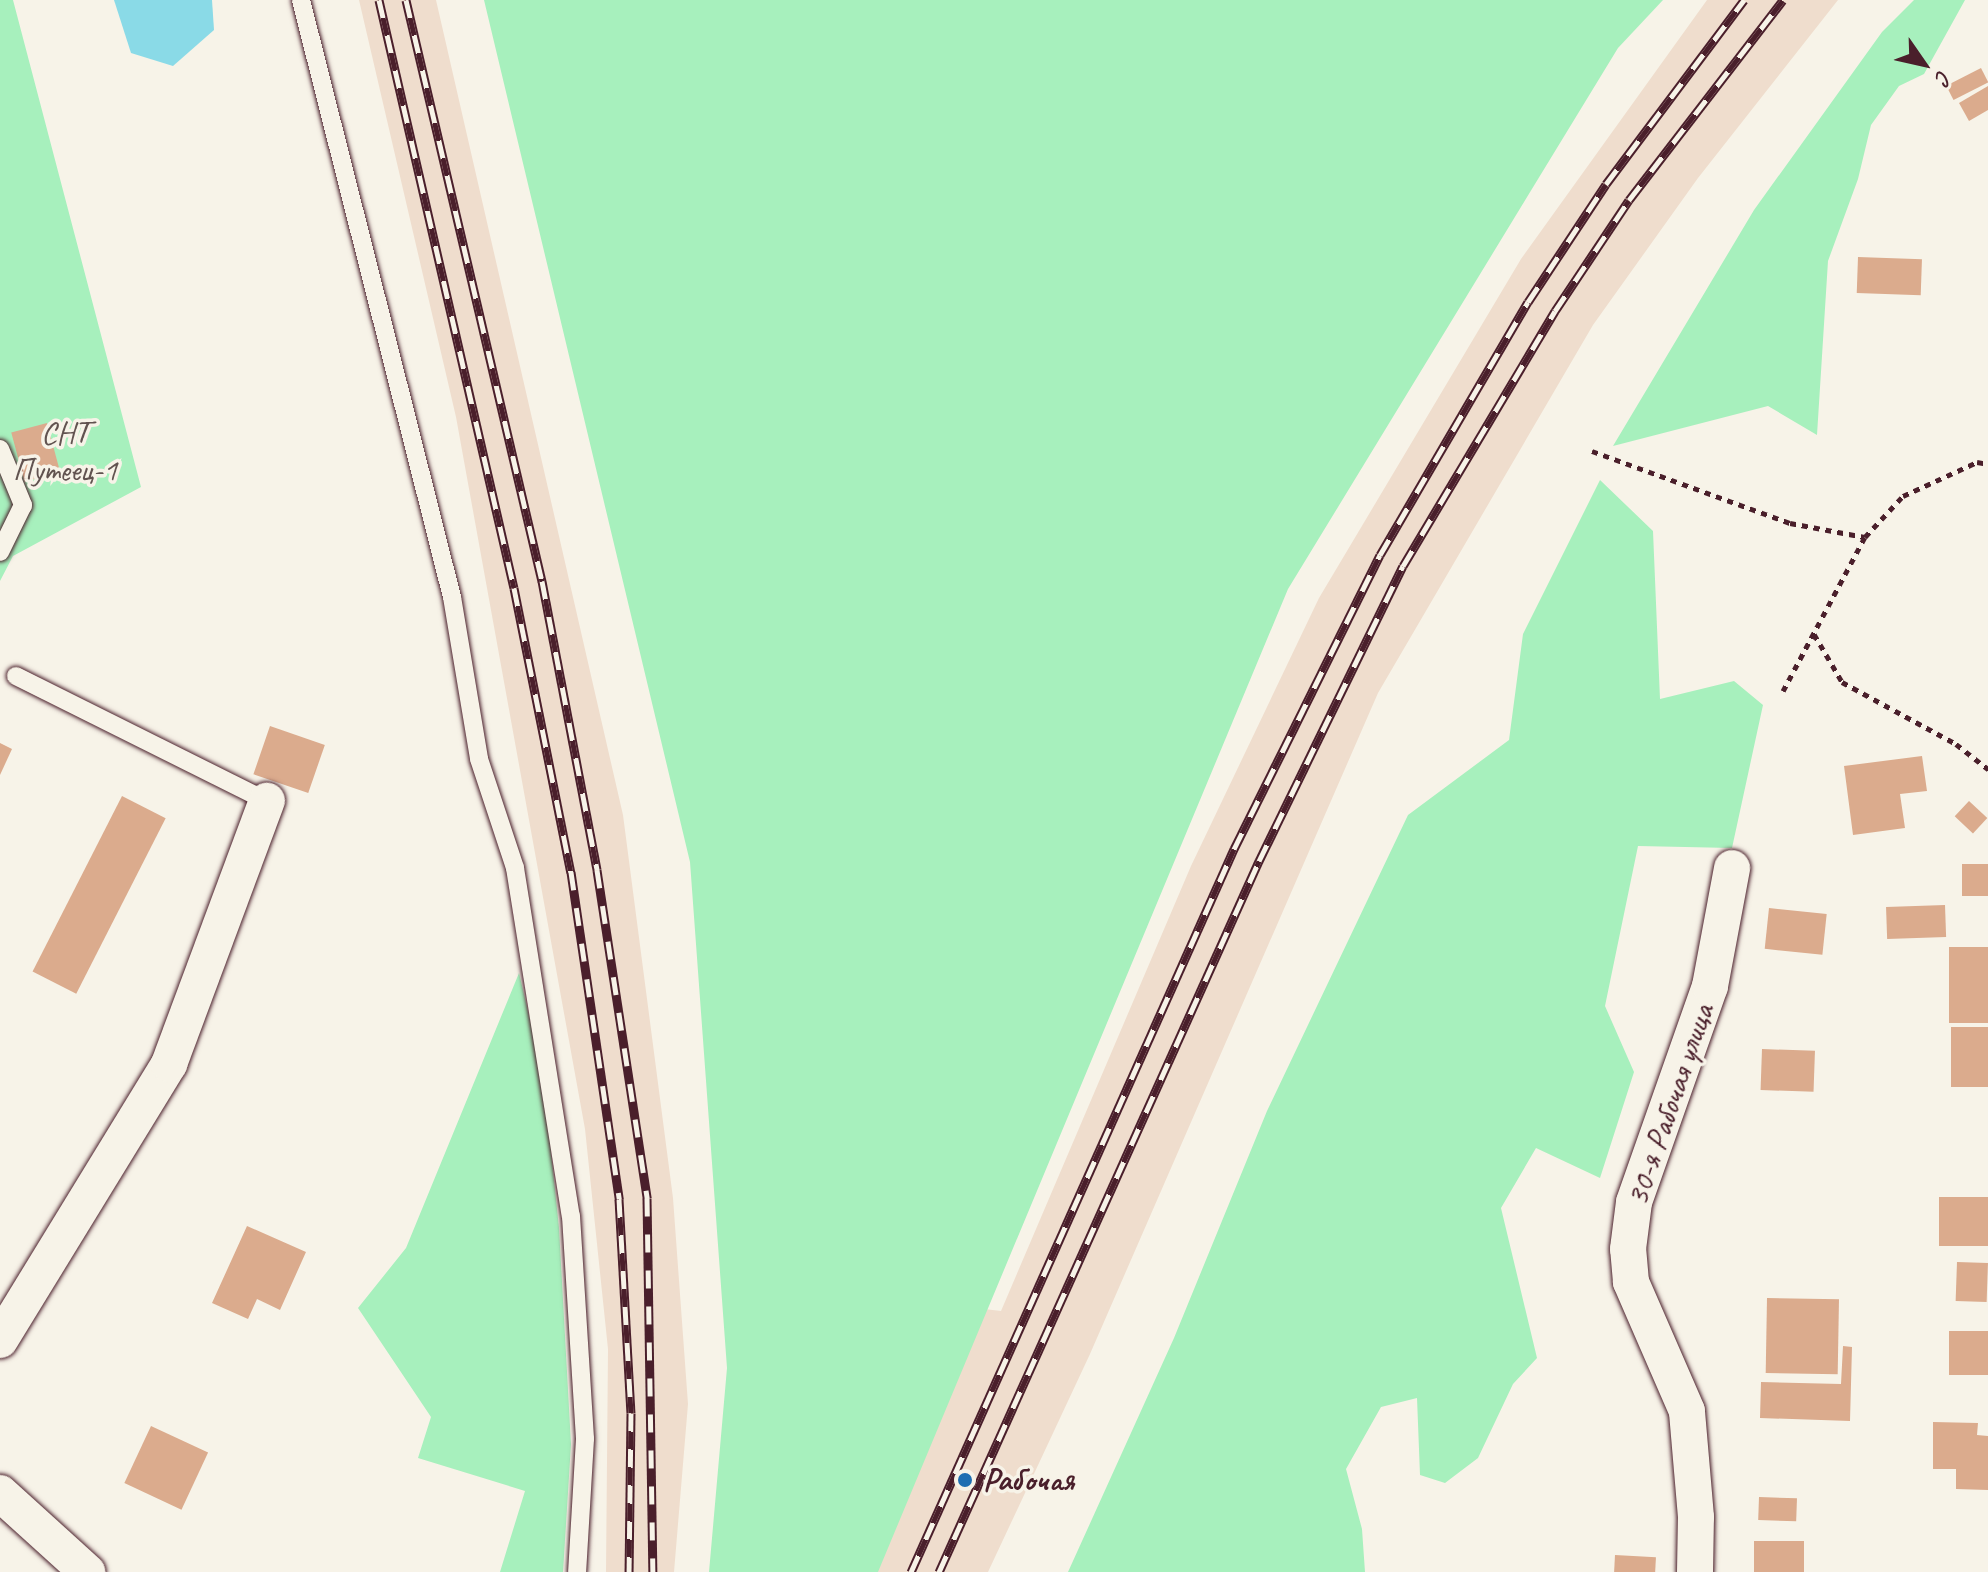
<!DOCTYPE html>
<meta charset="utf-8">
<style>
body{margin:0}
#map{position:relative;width:1988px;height:1572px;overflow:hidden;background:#f7f3e8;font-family:Caveat,sans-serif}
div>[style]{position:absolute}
.built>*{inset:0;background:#efddcd}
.green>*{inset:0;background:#a7f0bd}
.water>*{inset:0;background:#8adae7}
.building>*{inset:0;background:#dbab8d;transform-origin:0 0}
.path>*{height:5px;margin-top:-2.5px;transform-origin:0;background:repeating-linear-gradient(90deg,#4a1f2b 0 6px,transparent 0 12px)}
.roads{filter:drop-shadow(0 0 2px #4a1f2b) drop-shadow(0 0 2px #4a1f2b)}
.lane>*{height:18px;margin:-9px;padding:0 9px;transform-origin:9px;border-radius:9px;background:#f7f3e8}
.street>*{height:36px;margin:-18px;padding:0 18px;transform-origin:18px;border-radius:18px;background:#f7f3e8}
.rail>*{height:9px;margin-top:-4.5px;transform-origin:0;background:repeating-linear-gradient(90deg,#f7f3e8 0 18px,#4a1f2b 0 36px);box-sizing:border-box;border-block:2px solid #4a1f2b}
.dots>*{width:22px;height:22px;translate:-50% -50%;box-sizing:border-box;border:4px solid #f7f3e8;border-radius:50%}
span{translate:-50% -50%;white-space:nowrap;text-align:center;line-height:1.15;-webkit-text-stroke:7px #f7f3e8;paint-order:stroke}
.park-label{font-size:32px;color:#615350}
.street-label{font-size:32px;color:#4a1f2b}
.poi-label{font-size:32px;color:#4a1f2b;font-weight:700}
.left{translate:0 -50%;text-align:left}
.north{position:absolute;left:1884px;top:24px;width:80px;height:80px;-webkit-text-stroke:6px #f7f3e8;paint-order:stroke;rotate:124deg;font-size:22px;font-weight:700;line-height:32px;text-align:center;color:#4a1f2b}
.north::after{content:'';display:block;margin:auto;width:28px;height:36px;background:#4a1f2b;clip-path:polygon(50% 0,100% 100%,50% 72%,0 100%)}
</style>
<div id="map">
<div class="built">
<div style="clip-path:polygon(359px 0,436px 0,623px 815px,673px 1198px,688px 1404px,674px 1572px,606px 1572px,608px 1349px,585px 1129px,456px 417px)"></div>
<div style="clip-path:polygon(1707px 0,1838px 0,1698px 178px,1593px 325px,1378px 693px,1090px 1354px,988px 1572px,868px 1572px,984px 1309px,1001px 1311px,1191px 866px,1319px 598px,1521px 259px)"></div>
</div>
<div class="green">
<div style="clip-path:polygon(0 0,13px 0,141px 487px,13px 556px,0 581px)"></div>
<div style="clip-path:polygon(484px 0,1663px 0,1618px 48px,1288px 589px,878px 1572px,709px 1572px,727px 1368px,690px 862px)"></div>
<div style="clip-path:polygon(1914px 0,1965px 0,1924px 74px,1899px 86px,1871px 125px,1858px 179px,1828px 261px,1817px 435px,1768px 406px,1613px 446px,1754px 210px,1882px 32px)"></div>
<div style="clip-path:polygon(1600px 480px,1653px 531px,1660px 699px,1734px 681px,1763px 705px,1732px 848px,1638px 846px,1605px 1006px,1634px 1072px,1600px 1178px,1536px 1148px,1501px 1208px,1537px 1358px,1513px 1384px,1478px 1458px,1445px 1483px,1420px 1475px,1417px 1398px,1381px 1407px,1346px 1469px,1362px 1529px,1365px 1572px,1068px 1572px,1174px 1338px,1267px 1111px,1408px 815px,1509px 740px,1523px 634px)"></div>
<div style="clip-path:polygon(519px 973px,543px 1075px,559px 1228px,571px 1444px,563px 1572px,500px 1572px,525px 1491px,418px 1458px,431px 1417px,358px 1308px,406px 1248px)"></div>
</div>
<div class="water">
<div style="clip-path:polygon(114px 0,212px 0,214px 30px,173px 66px,131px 53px)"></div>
</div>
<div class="building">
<div style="left:1981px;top:68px;width:16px;height:39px;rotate:63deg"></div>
<div style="clip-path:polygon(1988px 86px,1988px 110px,1969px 121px,1959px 103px)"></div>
<div style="left:1858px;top:257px;width:64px;height:36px;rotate:2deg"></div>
<div style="left:47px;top:423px;width:51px;height:37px;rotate:75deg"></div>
<div style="left:270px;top:726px;width:58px;height:51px;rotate:19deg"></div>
<div style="clip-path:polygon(0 743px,12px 749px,0 775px)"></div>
<div style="clip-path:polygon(1922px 756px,1927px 791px,1900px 794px,1905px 828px,1853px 835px,1844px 766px)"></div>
<div style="left:122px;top:796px;width:49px;height:197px;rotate:27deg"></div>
<div style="left:1969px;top:801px;width:25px;height:21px;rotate:43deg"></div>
<div style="left:1962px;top:864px;width:26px;height:32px"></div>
<div style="left:1945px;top:905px;width:32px;height:59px;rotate:88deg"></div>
<div style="left:1769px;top:908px;width:58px;height:41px;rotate:6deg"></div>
<div style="left:1949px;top:947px;width:39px;height:76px"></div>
<div style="left:1951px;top:1027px;width:37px;height:60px"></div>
<div style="left:1762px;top:1049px;width:53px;height:41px;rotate:2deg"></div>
<div style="left:1939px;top:1197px;width:49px;height:49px"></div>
<div style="clip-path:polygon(247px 1226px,306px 1252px,280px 1310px,257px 1299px,248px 1319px,212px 1303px)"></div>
<div style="left:1957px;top:1262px;width:31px;height:39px;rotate:2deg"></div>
<div style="left:1767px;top:1298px;width:72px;height:75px;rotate:1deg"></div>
<div style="left:1949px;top:1331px;width:39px;height:44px"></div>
<div style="clip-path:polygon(1843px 1346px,1852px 1347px,1850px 1421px,1760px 1418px,1761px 1382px,1841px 1384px)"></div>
<div style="clip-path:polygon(1933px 1422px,1978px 1423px,1977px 1435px,1988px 1436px,1988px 1490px,1956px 1489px,1956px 1469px,1933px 1469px)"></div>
<div style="left:151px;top:1426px;width:63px;height:63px;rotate:25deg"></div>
<div style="left:1759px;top:1497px;width:38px;height:23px;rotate:2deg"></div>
<div style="left:1754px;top:1541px;width:50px;height:31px"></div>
<div style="left:1615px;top:1555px;width:41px;height:17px;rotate:3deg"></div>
</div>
<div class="path">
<div style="left:1592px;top:451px;width:211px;rotate:20deg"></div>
<div style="left:1790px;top:523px;width:76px;rotate:10.6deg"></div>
<div style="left:1814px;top:634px;width:56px;rotate:59.7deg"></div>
<div style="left:1842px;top:682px;width:130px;rotate:28.5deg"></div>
<div style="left:1956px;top:744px;width:41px;rotate:38deg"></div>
<div style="left:1783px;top:691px;width:174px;rotate:-62deg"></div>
<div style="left:1865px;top:537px;width:56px;rotate:-47.2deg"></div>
<div style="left:1903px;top:496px;width:81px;rotate:-24.7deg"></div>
<div style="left:1977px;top:462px;width:11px;rotate:10deg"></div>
</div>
<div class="roads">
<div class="lane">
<div style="left:301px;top:0;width:616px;rotate:75.81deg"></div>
<div style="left:452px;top:597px;width:164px;rotate:80.5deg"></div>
<div style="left:479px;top:759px;width:115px;rotate:71.7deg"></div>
<div style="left:515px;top:868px;width:352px;rotate:80.9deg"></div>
<div style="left:571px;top:1216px;width:223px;rotate:86.4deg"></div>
<div style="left:585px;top:1439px;width:133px;rotate:93.4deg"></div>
<div style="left:0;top:449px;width:61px;rotate:67.7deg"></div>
<div style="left:23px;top:505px;width:52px;rotate:116.1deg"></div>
<div style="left:16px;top:676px;width:280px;rotate:26.5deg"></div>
</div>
<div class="street">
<div style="left:0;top:1340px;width:324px;rotate:-58.5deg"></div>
<div style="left:169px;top:1064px;width:281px;rotate:-69.6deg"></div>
<div style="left:0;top:1493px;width:118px;rotate:42.2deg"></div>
<div style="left:1695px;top:1572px;width:55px;rotate:-89deg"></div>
<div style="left:1696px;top:1517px;width:106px;rotate:-94.9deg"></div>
<div style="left:1687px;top:1411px;width:141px;rotate:-113.5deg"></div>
<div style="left:1631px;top:1282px;width:33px;rotate:-95deg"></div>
<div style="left:1628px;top:1249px;width:47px;rotate:-82.7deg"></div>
<div style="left:1634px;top:1202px;width:229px;rotate:-70.6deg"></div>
<div style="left:1710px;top:986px;width:120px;rotate:-79.4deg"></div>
</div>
</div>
<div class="rail">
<div style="left:379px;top:0;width:603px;rotate:77.07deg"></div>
<div style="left:514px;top:588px;width:290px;rotate:78.7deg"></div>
<div style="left:571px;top:872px;width:331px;rotate:81.6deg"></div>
<div style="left:619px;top:1199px;width:214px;rotate:86.8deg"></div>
<div style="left:631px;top:1413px;width:159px;rotate:90.7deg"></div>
<div style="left:406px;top:0;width:597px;rotate:76.83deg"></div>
<div style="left:542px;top:581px;width:294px;rotate:79.2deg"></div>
<div style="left:597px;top:870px;width:332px;rotate:81.3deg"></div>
<div style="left:647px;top:1198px;width:374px;rotate:89.1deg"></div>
<div style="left:911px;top:1572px;width:792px;rotate:-65.93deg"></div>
<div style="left:1234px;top:849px;width:328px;rotate:-63.6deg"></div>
<div style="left:1380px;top:555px;width:293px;rotate:-59.7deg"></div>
<div style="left:1528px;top:302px;width:141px;rotate:-56.5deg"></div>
<div style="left:1606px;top:184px;width:230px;rotate:-53.1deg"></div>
<div style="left:939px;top:1572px;width:780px;rotate:-65.77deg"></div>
<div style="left:1259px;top:861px;width:328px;rotate:-64deg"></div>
<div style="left:1403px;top:566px;width:297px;rotate:-59.2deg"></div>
<div style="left:1555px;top:311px;width:133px;rotate:-56.3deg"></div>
<div style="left:1629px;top:200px;width:252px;rotate:-52.4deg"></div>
</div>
<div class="dots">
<div style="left:965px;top:1480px;background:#1f6fb2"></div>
</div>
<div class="park-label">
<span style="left:65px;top:452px">СНТ<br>Путеец-1</span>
</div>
<div class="street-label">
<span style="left:1670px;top:1105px;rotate:-71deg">30-я Рабочая улица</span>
</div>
<div class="poi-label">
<span class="left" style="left:983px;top:1480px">Рабочая</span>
</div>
<div class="north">С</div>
</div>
